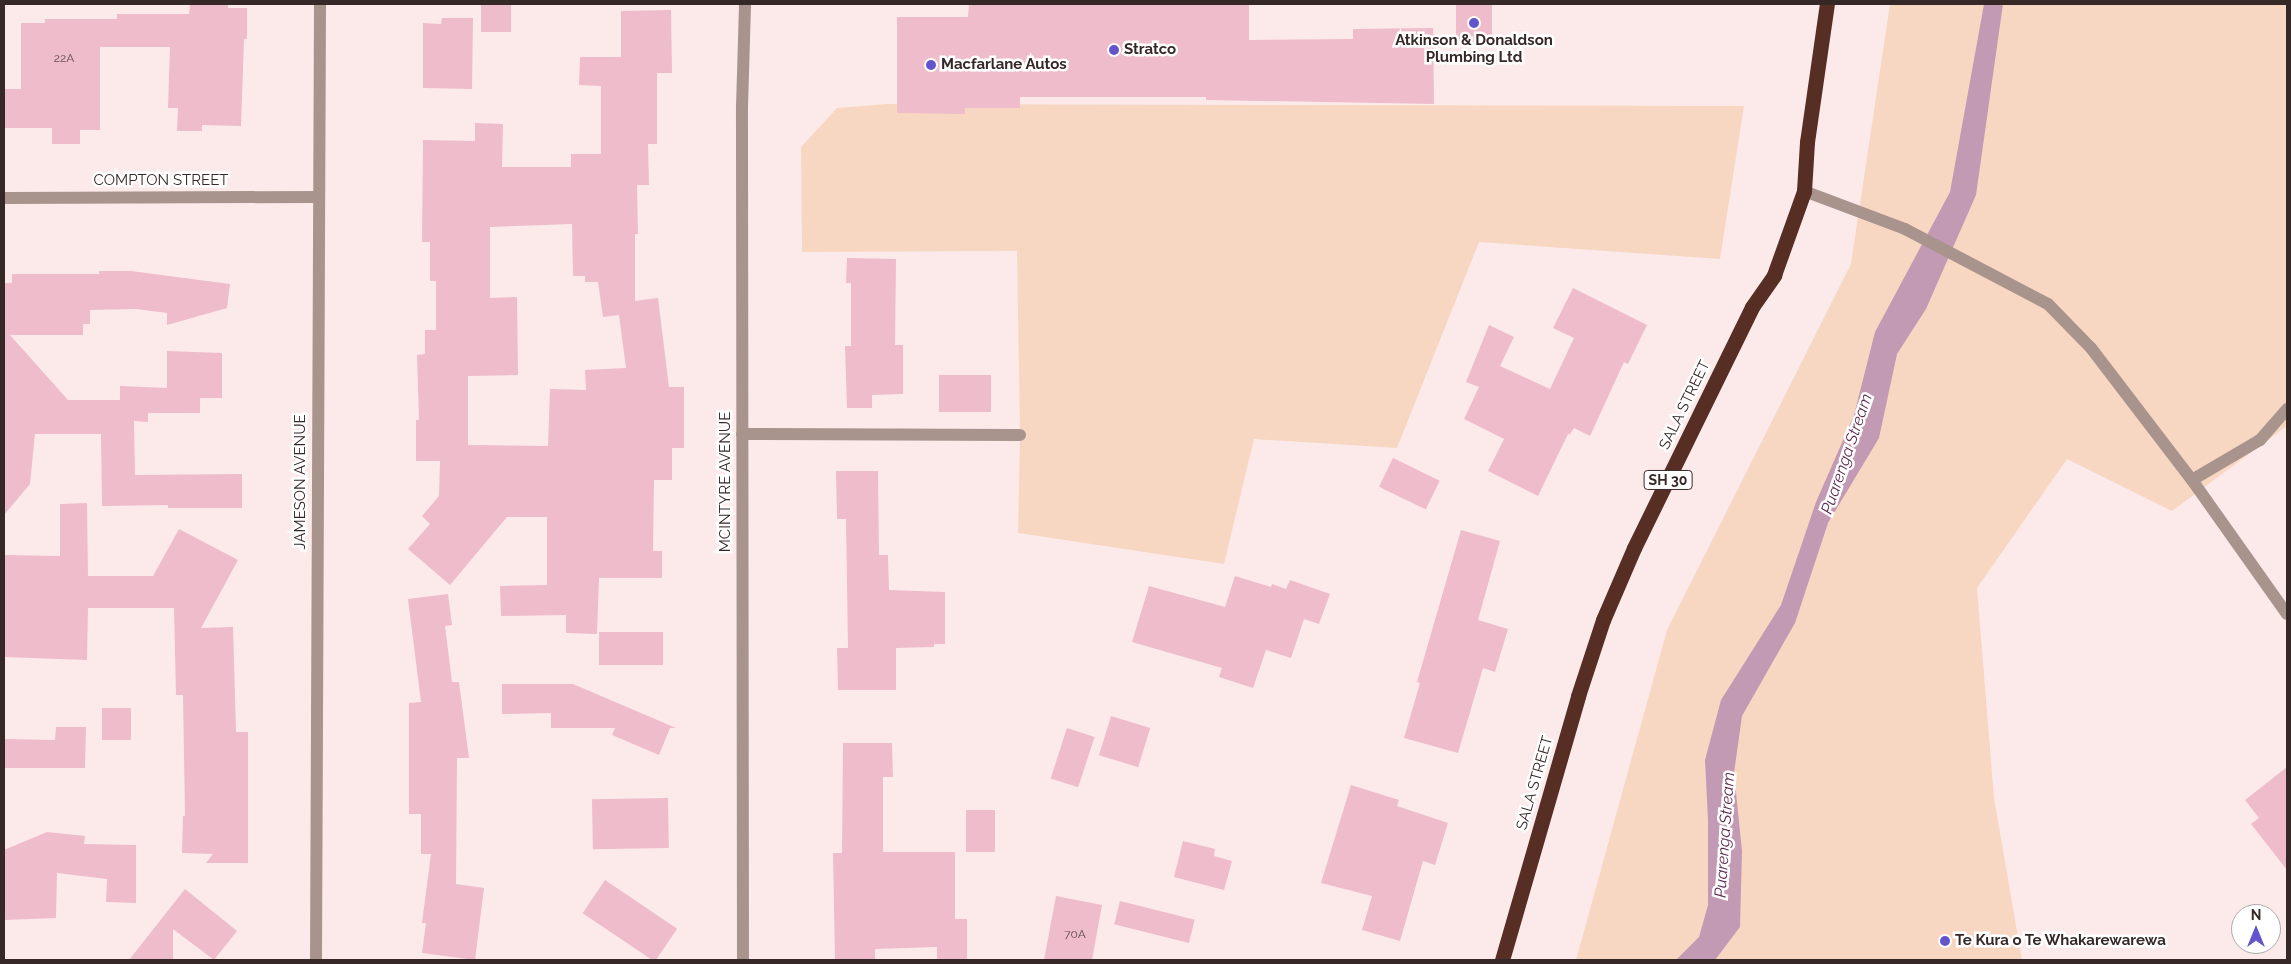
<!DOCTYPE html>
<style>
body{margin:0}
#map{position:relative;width:2291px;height:964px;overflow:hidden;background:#fceaeb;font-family:Raleway,sans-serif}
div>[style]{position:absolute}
.green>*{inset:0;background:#f8d7c2}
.water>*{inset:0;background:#c39ab4}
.building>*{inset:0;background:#eebccb;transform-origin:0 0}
.lane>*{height:12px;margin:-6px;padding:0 6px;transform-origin:6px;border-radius:6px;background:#a9938d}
.street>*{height:12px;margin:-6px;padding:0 6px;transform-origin:6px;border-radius:6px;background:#a9938d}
.highway>*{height:15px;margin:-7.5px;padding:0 7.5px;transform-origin:7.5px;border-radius:7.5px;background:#562e24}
.dots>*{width:14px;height:14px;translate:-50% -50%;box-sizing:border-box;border:2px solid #fff;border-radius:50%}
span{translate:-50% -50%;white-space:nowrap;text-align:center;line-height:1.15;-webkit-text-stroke:5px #fff;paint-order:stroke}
.number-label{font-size:12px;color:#654d51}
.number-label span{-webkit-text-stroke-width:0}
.shield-label span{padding:1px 4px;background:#fff;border:1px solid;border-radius:4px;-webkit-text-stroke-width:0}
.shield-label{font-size:14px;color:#372828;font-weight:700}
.poi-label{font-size:15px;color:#372828;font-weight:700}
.left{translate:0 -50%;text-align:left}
.street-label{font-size:15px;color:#372828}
.water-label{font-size:16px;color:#5f2b50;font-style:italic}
.frame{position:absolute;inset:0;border:5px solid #372828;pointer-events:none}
.north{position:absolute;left:2231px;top:904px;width:50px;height:50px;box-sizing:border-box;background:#fff;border:1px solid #afa9a9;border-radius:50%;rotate:0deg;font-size:14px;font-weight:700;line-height:20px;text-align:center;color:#372828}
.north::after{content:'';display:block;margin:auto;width:18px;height:22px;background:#6254cd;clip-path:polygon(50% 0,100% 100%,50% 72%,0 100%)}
</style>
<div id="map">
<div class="green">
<div style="clip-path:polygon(1890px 4px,2287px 4px,2287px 426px,2172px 511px,2067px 459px,1977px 588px,1994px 798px,2022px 960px,1576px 960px,1667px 630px,1851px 264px)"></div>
<div style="clip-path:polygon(887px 104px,1744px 106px,1720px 259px,1479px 242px,1397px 448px,1254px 439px,1224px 564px,1018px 533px,1020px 435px,1017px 251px,802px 252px,801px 147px,837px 108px)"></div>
</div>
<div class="water">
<div style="clip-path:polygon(1984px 4px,2003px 4px,1976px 195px,1926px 309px,1897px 354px,1879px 438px,1828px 523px,1795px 623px,1742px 716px,1734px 773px,1742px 851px,1740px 927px,1715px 960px,1676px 960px,1699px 937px,1708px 905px,1708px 820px,1705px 760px,1721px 700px,1781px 605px,1816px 502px,1854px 415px,1875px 332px,1950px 192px)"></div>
</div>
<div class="building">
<div style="clip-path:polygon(190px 4px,228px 4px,228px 8px,247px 8px,247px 39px,244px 39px,241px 126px,202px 125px,202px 131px,177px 131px,178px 108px,168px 108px,170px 47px,100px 47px,100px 130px,80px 130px,80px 144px,52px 144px,52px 128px,4px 128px,4px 89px,21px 89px,21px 23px,45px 23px,45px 19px,117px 19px,117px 14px,189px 14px)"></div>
<div style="left:481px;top:4px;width:30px;height:28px"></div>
<div style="clip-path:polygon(969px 4px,1249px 4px,1249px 40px,1353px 39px,1353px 29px,1433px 28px,1434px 104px,1206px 100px,1206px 97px,1020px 97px,1020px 108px,965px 108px,965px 114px,897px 113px,897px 17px,968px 17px)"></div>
<div style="left:1456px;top:4px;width:36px;height:38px"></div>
<div style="clip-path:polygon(evenodd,671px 10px,672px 73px,657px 73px,657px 144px,648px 144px,649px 185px,637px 185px,638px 234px,635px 234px,635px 301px,658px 298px,669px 387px,684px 387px,684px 448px,672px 448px,672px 480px,654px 480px,653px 551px,662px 551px,662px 578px,599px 578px,597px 634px,566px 633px,566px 615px,501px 616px,500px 586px,547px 585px,547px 517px,507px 517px,450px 585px,408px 549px,430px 524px,422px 516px,439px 496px,440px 461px,416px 461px,416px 420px,419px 420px,417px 355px,425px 354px,425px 330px,436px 330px,436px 281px,430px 281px,430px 242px,422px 242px,423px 140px,475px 141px,475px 123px,503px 124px,502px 167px,571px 167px,571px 154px,601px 154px,601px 86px,579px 85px,580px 57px,621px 57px,621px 11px,671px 10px,572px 224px,573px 276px,585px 276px,585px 282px,598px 282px,603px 317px,619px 315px,626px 368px,585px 370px,586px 390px,550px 389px,548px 446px,468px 445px,468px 376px,518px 375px,517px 297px,490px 298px,490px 227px,572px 224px)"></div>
<div style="clip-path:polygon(442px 18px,473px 18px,472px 89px,423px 88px,423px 23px,441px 24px)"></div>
<div style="clip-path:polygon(847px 258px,896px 259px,895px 345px,903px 345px,903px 394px,872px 395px,872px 408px,847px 408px,845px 346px,851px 346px,851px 283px,846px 283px)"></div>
<div style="clip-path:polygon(99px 271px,131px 271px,230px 284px,227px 308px,167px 325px,167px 313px,136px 309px,90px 310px,90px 324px,83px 324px,83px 335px,10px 335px,68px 400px,120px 400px,120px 386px,167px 388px,167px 351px,222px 353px,222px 398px,200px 398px,200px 413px,148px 413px,148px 422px,134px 421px,135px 475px,242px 474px,242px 508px,168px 508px,168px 505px,102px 506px,101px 434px,35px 434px,30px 484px,4px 515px,4px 283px,12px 283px,12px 274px,99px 274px)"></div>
<div style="clip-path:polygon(1573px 288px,1647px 325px,1628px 364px,1624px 362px,1590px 436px,1574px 428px,1570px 434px,1568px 434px,1538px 496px,1488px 471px,1504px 439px,1464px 419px,1479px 387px,1466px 382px,1489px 325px,1514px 337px,1500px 366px,1550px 389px,1574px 338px,1553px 328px)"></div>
<div style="left:939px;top:375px;width:52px;height:37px"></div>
<div style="left:1393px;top:458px;width:52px;height:32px;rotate:26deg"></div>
<div style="clip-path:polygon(836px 471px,878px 471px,879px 555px,888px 555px,889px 590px,945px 592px,945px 644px,934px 644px,934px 647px,896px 648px,896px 690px,838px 690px,837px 648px,848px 648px,846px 519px,837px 519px)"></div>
<div style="clip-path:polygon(87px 503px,88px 576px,153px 576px,179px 529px,238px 560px,201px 628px,233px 627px,236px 732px,248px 732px,248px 863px,206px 863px,213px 854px,182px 853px,183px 816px,185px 816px,183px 695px,176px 695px,174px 608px,88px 608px,87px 660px,4px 657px,4px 555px,60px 556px,60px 504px)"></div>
<div style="clip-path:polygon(1461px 530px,1500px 541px,1478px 620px,1508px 629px,1495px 672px,1483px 668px,1458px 753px,1404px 738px,1420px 683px,1417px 682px)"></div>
<div style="clip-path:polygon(1235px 576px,1271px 587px,1272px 584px,1286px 589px,1290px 580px,1330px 594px,1319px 624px,1304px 619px,1291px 658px,1266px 650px,1253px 688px,1219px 677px,1222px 668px,1132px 642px,1149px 586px,1225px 607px)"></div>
<div style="clip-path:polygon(448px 594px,452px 625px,445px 626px,452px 682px,459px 682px,469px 758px,457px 758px,456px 884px,484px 888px,475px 960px,422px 953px,426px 923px,422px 923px,431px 854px,421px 854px,421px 814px,409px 814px,409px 703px,421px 702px,408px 599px)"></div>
<div style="left:599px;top:632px;width:64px;height:33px"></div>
<div style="clip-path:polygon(502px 684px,573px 684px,676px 728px,670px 728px,659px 755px,612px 735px,615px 728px,551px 728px,551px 713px,502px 714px)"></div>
<div style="left:102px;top:708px;width:29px;height:32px"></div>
<div style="left:1111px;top:716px;width:41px;height:41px;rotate:17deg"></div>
<div style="clip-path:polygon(56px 727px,86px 727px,85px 768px,4px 768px,4px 739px,55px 740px)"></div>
<div style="left:1067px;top:728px;width:29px;height:53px;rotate:18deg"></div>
<div style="clip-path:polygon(843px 743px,892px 743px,893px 777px,883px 777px,883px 852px,955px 852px,955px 919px,967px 919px,967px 960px,937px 960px,937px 947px,875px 949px,875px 960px,835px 960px,833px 853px,842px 853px)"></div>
<div style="clip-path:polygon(2287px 767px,2287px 870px,2251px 824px,2259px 818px,2245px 800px)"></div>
<div style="clip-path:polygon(1351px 785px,1399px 800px,1397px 806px,1448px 823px,1435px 865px,1423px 861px,1400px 941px,1362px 930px,1372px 896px,1321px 883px)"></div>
<div style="left:668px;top:798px;width:50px;height:76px;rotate:89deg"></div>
<div style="left:995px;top:810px;width:42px;height:29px;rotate:90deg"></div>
<div style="clip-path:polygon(47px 832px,85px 836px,84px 844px,136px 845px,136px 903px,106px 902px,107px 879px,57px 873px,56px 918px,4px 920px,4px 850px)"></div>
<div style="clip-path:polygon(1183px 841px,1215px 849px,1214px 856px,1232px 861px,1224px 890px,1174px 877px)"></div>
<div style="left:605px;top:880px;width:87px;height:40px;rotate:34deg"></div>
<div style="clip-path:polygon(185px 889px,237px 931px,214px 960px,173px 929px,173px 960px,129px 960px)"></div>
<div style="clip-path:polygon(1056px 896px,1102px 905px,1092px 960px,1044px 960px)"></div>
<div style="left:1120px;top:901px;width:77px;height:24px;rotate:14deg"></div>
</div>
<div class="lane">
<div style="left:1804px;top:191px;width:108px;rotate:20.6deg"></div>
<div style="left:1905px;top:229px;width:161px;rotate:27.7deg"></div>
<div style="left:2048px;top:304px;width:62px;rotate:45.7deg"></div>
<div style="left:2091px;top:348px;width:166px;rotate:52.6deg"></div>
<div style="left:2192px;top:480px;width:164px;rotate:54.7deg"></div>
<div style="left:742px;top:434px;width:278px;rotate:0.2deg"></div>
<div style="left:2192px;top:480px;width:79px;rotate:-30.5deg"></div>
<div style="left:2260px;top:440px;width:41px;rotate:-48.9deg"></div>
</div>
<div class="street">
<div style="left:4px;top:198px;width:314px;rotate:-0.2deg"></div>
<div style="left:316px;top:960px;width:956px;rotate:-89.76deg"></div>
<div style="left:743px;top:960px;width:853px;rotate:-90.07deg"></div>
<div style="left:742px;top:107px;width:103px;rotate:-88.3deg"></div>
</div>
<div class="highway">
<div style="left:1502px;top:960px;width:275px;rotate:-73.9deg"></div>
<div style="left:1578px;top:696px;width:80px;rotate:-71.8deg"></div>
<div style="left:1603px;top:620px;width:78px;rotate:-66.7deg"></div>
<div style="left:1634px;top:548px;width:268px;rotate:-63.9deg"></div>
<div style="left:1752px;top:307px;width:39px;rotate:-55deg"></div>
<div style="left:1774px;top:275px;width:89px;rotate:-70.3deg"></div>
<div style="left:1804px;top:191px;width:49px;rotate:-86.5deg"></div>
<div style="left:1807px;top:142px;width:139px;rotate:-81.8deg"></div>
</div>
<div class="dots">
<div style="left:1474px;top:23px;background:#6254cd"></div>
<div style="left:1114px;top:50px;background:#6254cd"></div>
<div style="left:931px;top:65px;background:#6254cd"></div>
<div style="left:1945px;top:941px;background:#6254cd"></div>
</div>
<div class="number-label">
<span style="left:64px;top:59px">22A</span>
<span style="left:1075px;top:935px">70A</span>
</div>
<div class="shield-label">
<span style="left:1668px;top:480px">SH 30</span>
</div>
<div class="poi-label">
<span style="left:1474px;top:49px">Atkinson &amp; Donaldson<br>Plumbing Ltd</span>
<span class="left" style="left:1124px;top:50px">Stratco</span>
<span class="left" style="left:941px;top:65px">Macfarlane Autos</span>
<span class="left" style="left:1955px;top:941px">Te Kura o Te Whakarewarewa</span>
</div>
<div class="street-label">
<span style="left:161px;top:181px">COMPTON STREET</span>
<span style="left:1685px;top:405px;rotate:-64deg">SALA STREET</span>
<span style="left:301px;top:482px;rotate:-90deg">JAMESON AVENUE</span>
<span style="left:726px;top:482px;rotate:-90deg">MCINTYRE AVENUE</span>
<span style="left:1535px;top:783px;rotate:-74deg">SALA STREET</span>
</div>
<div class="water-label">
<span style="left:1847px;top:454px;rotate:-71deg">Puarenga Stream</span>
<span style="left:1725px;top:835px;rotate:-86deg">Puarenga Stream</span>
</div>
<div class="frame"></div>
<div class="north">N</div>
</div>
